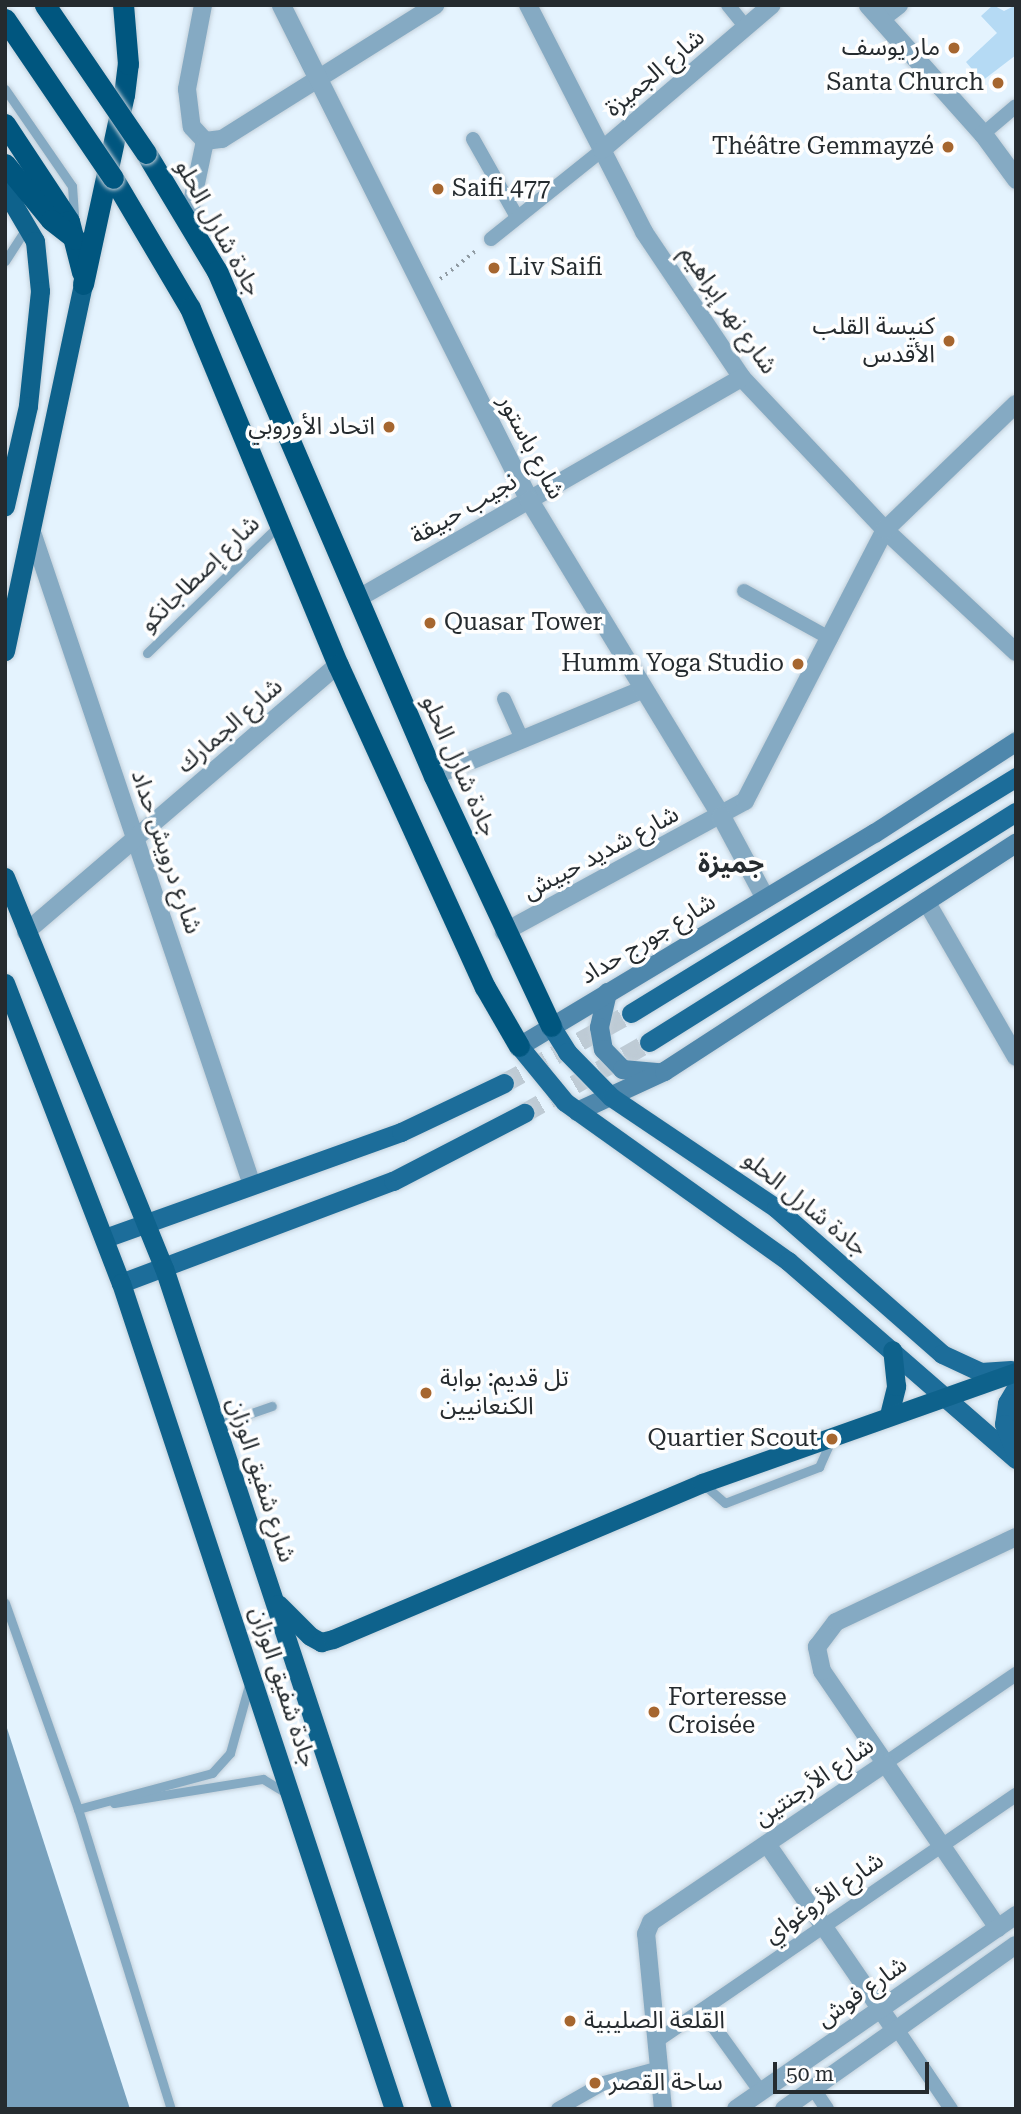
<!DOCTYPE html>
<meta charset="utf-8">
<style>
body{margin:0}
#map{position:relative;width:1021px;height:2114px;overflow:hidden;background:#e4f3fe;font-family:"Roboto Serif","Noto Sans Arabic",serif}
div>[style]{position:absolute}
.green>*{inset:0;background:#b5daf4}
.water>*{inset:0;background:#78a1bd}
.primary-tunnel>*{height:19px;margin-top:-9.5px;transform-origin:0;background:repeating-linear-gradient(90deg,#becbd5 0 19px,transparent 0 29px)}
.path>*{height:3.5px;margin-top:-1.75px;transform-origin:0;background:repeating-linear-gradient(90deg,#909ba3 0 2px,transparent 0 7px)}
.roads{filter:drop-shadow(0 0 2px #c2cfd9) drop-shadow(0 0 2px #c2cfd9)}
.service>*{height:9px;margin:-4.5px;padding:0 4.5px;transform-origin:4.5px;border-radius:4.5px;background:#85aac3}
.pedestrian>*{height:14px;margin:-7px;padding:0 7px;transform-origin:7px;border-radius:7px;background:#85aac3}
.minor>*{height:18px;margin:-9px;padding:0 9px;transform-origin:9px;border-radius:9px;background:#85aac3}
.tertiary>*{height:19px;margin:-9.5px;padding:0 9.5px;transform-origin:9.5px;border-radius:9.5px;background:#85aac3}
.secondary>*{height:19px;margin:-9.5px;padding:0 9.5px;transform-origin:9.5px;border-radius:9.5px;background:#4e87ac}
.primary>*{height:19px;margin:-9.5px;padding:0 9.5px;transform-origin:9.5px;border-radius:9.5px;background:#1c6d9a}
.trunk>*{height:19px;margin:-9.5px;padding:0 9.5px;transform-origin:9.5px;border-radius:9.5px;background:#0e628c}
.motorway>*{height:21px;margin:-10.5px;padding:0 10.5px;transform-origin:10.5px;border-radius:10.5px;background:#00567f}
.bridges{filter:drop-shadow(0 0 2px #c2cfd9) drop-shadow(0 0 2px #c2cfd9)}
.motorway-bridge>*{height:21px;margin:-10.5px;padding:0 10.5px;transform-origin:10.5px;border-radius:10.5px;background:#00567f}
.dots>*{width:19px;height:19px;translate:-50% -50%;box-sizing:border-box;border:4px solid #fefefe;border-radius:50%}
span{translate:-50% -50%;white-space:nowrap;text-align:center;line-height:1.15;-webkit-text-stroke:7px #fefefe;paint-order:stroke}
.poi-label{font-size:24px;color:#252b2f}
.right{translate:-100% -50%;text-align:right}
.left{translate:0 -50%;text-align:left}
.street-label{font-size:24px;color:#252b2f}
.neighbourhood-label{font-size:26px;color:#252b2f;font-weight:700}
.frame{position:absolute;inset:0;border:7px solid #252b2f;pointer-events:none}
.scale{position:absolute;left:773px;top:2062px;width:156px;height:32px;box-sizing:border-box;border:4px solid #252b2f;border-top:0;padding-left:9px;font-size:21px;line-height:24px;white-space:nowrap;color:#252b2f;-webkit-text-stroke:5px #fefefe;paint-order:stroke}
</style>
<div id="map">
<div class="green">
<div style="clip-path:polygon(993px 5px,1004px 11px,1016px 5px,1016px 55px,982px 81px,966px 62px,997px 33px,981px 16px)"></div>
</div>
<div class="water">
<div style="clip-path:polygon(5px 1722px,130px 2109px,5px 2109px)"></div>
</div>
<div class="primary-tunnel">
<div style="left:504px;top:1083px;width:145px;rotate:-28.9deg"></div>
<div style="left:524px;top:1113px;width:144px;rotate:-29.6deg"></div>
</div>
<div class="path">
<div style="left:440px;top:279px;width:48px;rotate:-38.3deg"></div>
</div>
<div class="roads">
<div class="service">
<div style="left:5px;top:89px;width:118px;rotate:55.4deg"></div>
<div style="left:72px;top:186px;width:32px;rotate:86deg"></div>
<div style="left:5px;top:261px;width:40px;rotate:-57.1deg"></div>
<div style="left:147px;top:653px;width:184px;rotate:-44.1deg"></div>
<div style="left:217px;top:1425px;width:58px;rotate:-19.1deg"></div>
<div style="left:702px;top:1483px;width:30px;rotate:41deg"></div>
<div style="left:725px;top:1503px;width:101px;rotate:-21deg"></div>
<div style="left:819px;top:1467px;width:30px;rotate:-66deg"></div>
<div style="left:5px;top:1603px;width:219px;rotate:70.5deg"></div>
<div style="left:78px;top:1809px;width:314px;rotate:72.8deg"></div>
<div style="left:114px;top:1803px;width:151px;rotate:-9.2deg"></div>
<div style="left:263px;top:1779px;width:23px;rotate:31deg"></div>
<div style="left:78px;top:1809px;width:139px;rotate:-15deg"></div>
<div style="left:212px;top:1773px;width:27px;rotate:-48deg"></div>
<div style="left:230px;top:1753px;width:71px;rotate:-74.4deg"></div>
</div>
<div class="pedestrian">
<div style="left:728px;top:5px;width:28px;rotate:51deg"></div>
<div style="left:983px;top:134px;width:43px;rotate:-40.3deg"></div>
<div style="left:473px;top:139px;width:90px;rotate:60.6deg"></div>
<div style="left:491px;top:239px;width:142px;rotate:-38.7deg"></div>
<div style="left:744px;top:591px;width:99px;rotate:28.9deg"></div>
<div style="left:504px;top:699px;width:44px;rotate:65.8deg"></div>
<div style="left:884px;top:1764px;width:160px;rotate:-34.3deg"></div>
<div style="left:702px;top:2010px;width:101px;rotate:54.3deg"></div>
<div style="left:897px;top:2029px;width:97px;rotate:56deg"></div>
<div style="left:658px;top:2040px;width:434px;rotate:-34.4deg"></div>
<div style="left:813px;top:2088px;width:25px;rotate:56deg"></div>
<div style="left:558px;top:2109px;width:53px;rotate:-29.5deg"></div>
<div style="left:604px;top:2083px;width:58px;rotate:-15deg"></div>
</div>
<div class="minor">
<div style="left:203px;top:5px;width:86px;rotate:100.8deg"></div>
<div style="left:187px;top:89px;width:38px;rotate:83deg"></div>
<div style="left:192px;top:127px;width:19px;rotate:47deg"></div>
<div style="left:528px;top:5px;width:255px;rotate:62.9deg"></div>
<div style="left:644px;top:232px;width:176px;rotate:56.1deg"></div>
<div style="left:742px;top:378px;width:209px;rotate:46.7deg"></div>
<div style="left:885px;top:530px;width:179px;rotate:43deg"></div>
<div style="left:881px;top:19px;width:23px;rotate:-38deg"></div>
<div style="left:205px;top:141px;width:17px;rotate:-7deg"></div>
<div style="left:222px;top:139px;width:252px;rotate:-32.1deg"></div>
<div style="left:602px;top:150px;width:223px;rotate:-40.5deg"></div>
<div style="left:188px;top:221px;width:82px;rotate:-78deg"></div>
<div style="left:33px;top:535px;width:686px;rotate:71.38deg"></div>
<div style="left:357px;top:599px;width:444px;rotate:-29.9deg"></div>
<div style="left:434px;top:776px;width:227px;rotate:-22.5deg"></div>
<div style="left:926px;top:901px;width:180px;rotate:60deg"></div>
<div style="left:26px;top:932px;width:411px;rotate:-40.6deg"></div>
<div style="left:504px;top:932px;width:274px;rotate:-28.5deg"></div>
<div style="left:745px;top:801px;width:305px;rotate:-62.7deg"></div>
<div style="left:885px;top:530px;width:182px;rotate:-43.9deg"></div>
<div style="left:767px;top:1844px;width:226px;rotate:55.5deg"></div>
<div style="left:998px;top:1928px;width:311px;rotate:-124.4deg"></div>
<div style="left:822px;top:1671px;width:25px;rotate:-102deg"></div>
<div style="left:817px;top:1647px;width:31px;rotate:-53deg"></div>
<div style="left:836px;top:1622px;width:199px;rotate:-25.3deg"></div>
<div style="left:663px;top:2109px;width:176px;rotate:-95.5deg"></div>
<div style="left:646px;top:1934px;width:13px;rotate:-67deg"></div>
<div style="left:651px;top:1922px;width:282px;rotate:-34.1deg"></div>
<div style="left:736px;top:2109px;width:341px;rotate:-34.7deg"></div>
<div style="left:784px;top:2109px;width:284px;rotate:-35.3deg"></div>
</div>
<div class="tertiary">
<div style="left:281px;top:5px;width:554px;rotate:63.39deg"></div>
<div style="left:529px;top:500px;width:370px;rotate:58.7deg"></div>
<div style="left:721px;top:816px;width:93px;rotate:61.8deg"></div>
<div style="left:868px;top:5px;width:173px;rotate:48.3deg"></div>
<div style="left:983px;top:134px;width:56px;rotate:53.7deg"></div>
</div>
<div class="secondary">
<div style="left:607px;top:992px;width:36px;rotate:103deg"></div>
<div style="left:599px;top:1027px;width:22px;rotate:80deg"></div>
<div style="left:603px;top:1049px;width:28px;rotate:46deg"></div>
<div style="left:622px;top:1069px;width:37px;rotate:5deg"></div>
<div style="left:519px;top:1046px;width:414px;rotate:-31deg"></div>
<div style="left:874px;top:833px;width:169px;rotate:-32.9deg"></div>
<div style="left:577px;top:1111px;width:96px;rotate:-24.7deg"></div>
<div style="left:664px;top:1071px;width:420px;rotate:-33deg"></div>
</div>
<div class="primary">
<div style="left:631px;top:1013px;width:452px;rotate:-31.5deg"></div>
<div style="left:551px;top:1026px;width:31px;rotate:58deg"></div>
<div style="left:567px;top:1052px;width:63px;rotate:45.6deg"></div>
<div style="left:611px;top:1097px;width:199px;rotate:33.9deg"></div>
<div style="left:776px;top:1208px;width:221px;rotate:41.3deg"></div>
<div style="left:942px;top:1354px;width:43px;rotate:24.8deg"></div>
<div style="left:981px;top:1372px;width:30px;rotate:-4deg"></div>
<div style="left:649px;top:1042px;width:433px;rotate:-32.1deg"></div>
<div style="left:519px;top:1046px;width:72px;rotate:50.6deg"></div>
<div style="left:565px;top:1102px;width:274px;rotate:35.5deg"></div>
<div style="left:788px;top:1261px;width:302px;rotate:41deg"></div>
<div style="left:105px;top:1238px;width:314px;rotate:-19.7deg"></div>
<div style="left:401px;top:1132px;width:114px;rotate:-25.4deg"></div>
<div style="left:121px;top:1283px;width:290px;rotate:-20.6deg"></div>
<div style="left:393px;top:1181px;width:148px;rotate:-27.4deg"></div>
<div style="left:1016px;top:1388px;width:17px;rotate:121deg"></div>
<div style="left:1007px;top:1403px;width:21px;rotate:98deg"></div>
<div style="left:1004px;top:1424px;width:31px;rotate:68deg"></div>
</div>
<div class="trunk">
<div style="left:5px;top:190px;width:59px;rotate:59.5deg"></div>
<div style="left:35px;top:241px;width:50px;rotate:84.3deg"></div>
<div style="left:40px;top:291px;width:116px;rotate:96deg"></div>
<div style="left:28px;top:406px;width:103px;rotate:103deg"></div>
<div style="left:5px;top:651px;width:375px;rotate:-78deg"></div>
<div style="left:5px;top:877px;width:422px;rotate:67.9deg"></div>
<div style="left:164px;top:1268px;width:886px;rotate:71.71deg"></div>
<div style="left:5px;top:983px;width:322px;rotate:68.9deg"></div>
<div style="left:121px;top:1283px;width:870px;rotate:71.71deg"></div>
<div style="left:889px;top:1415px;width:30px;rotate:-76deg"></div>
<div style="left:896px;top:1386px;width:36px;rotate:-96deg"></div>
<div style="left:278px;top:1604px;width:45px;rotate:45deg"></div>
<div style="left:310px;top:1636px;width:13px;rotate:29deg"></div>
<div style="left:321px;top:1642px;width:12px;rotate:-14deg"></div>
<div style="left:333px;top:1639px;width:401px;rotate:-22.9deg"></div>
<div style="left:702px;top:1483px;width:333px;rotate:-19.5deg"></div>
</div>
<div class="motorway">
<div style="left:5px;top:124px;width:116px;rotate:56.6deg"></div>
<div style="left:69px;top:221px;width:53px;rotate:75.7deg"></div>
<div style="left:146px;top:153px;width:138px;rotate:59deg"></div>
<div style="left:217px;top:271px;width:550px;rotate:66.75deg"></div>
<div style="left:434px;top:776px;width:276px;rotate:64.9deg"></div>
<div style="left:5px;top:164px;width:72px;rotate:50.6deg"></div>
<div style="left:51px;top:220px;width:31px;rotate:38deg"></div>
<div style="left:113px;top:178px;width:151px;rotate:59.4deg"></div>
<div style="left:190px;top:308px;width:386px;rotate:67.5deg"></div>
<div style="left:338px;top:665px;width:354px;rotate:65.5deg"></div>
<div style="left:485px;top:987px;width:68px;rotate:60deg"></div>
<div style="left:83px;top:284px;width:193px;rotate:-77.8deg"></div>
<div style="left:124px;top:95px;width:31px;rotate:-83deg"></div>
<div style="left:128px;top:64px;width:59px;rotate:-94.8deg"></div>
</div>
</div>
<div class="bridges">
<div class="motorway-bridge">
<div style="left:45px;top:5px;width:179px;rotate:55.7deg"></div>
<div style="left:5px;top:19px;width:192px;rotate:55.8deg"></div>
</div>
</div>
<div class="dots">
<div style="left:954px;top:48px;background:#a6662f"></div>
<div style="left:998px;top:83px;background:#a6662f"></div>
<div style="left:948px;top:147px;background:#a6662f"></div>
<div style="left:438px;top:189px;background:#a6662f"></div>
<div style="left:494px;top:268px;background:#a6662f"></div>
<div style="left:949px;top:341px;background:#a6662f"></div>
<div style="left:389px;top:427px;background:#a6662f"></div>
<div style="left:430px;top:623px;background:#a6662f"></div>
<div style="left:798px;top:664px;background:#a6662f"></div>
<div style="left:426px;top:1393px;background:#a6662f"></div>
<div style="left:832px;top:1439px;background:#a6662f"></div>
<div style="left:654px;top:1712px;background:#a6662f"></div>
<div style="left:570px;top:2021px;background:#a6662f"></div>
<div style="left:595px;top:2083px;background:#a6662f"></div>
</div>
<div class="poi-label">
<span class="right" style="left:940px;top:48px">مار يوسف</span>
<span class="right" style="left:984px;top:83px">Santa Church</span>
<span class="right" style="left:934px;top:147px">Théâtre Gemmayzé</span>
<span class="left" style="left:452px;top:189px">Saifi 477</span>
<span class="left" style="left:508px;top:268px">Liv Saifi</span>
<span class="right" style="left:935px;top:341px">كنيسة القلب<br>الأقدس</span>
<span class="right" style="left:375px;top:427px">اتحاد الأوروبي</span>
<span class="left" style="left:444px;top:623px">Quasar Tower</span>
<span class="right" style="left:784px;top:664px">Humm Yoga Studio</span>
<span class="left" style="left:440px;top:1393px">تل قديم: بوابة<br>الكنعانيين</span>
<span class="right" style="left:818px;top:1439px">Quartier Scout</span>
<span class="left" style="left:668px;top:1712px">Forteresse<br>Croisée</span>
<span class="left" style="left:584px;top:2021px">القلعة الصليبية</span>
<span class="left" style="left:609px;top:2083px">ساحة القصر</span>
</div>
<div class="street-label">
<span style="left:655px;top:73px;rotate:-40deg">شارع الجميزة</span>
<span style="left:218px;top:228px;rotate:61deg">جادة شارل الحلو</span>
<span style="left:728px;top:310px;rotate:55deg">شارع نهر إبراهيم</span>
<span style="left:531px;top:447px;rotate:62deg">شارع باستور</span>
<span style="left:464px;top:509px;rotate:-30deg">نجيب حبيقة</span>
<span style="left:200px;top:574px;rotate:-44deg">شارع إصطاجانكو</span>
<span style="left:230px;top:726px;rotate:-41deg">شارع الجمارك</span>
<span style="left:459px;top:766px;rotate:66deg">جادة شارل الحلو</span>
<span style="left:166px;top:852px;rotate:71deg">شارع درويش حداد</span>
<span style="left:601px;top:853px;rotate:-28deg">شارع شديد حبيش</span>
<span style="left:648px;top:939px;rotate:-31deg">شارع جورج حداد</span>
<span style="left:805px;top:1204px;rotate:39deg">جادة شارل الحلو</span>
<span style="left:261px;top:1480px;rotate:72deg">شارع شفيق الوزان</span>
<span style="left:283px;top:1687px;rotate:72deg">جادة شفيق الوزان</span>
<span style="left:814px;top:1782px;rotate:-34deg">شارع الأرجنتين</span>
<span style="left:824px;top:1898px;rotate:-35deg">شارع الأروغواي</span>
<span style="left:862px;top:1992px;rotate:-35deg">شارع فوش</span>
</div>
<div class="neighbourhood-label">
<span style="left:731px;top:864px">جميزة</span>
</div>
<div class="frame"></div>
<div class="scale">50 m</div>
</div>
